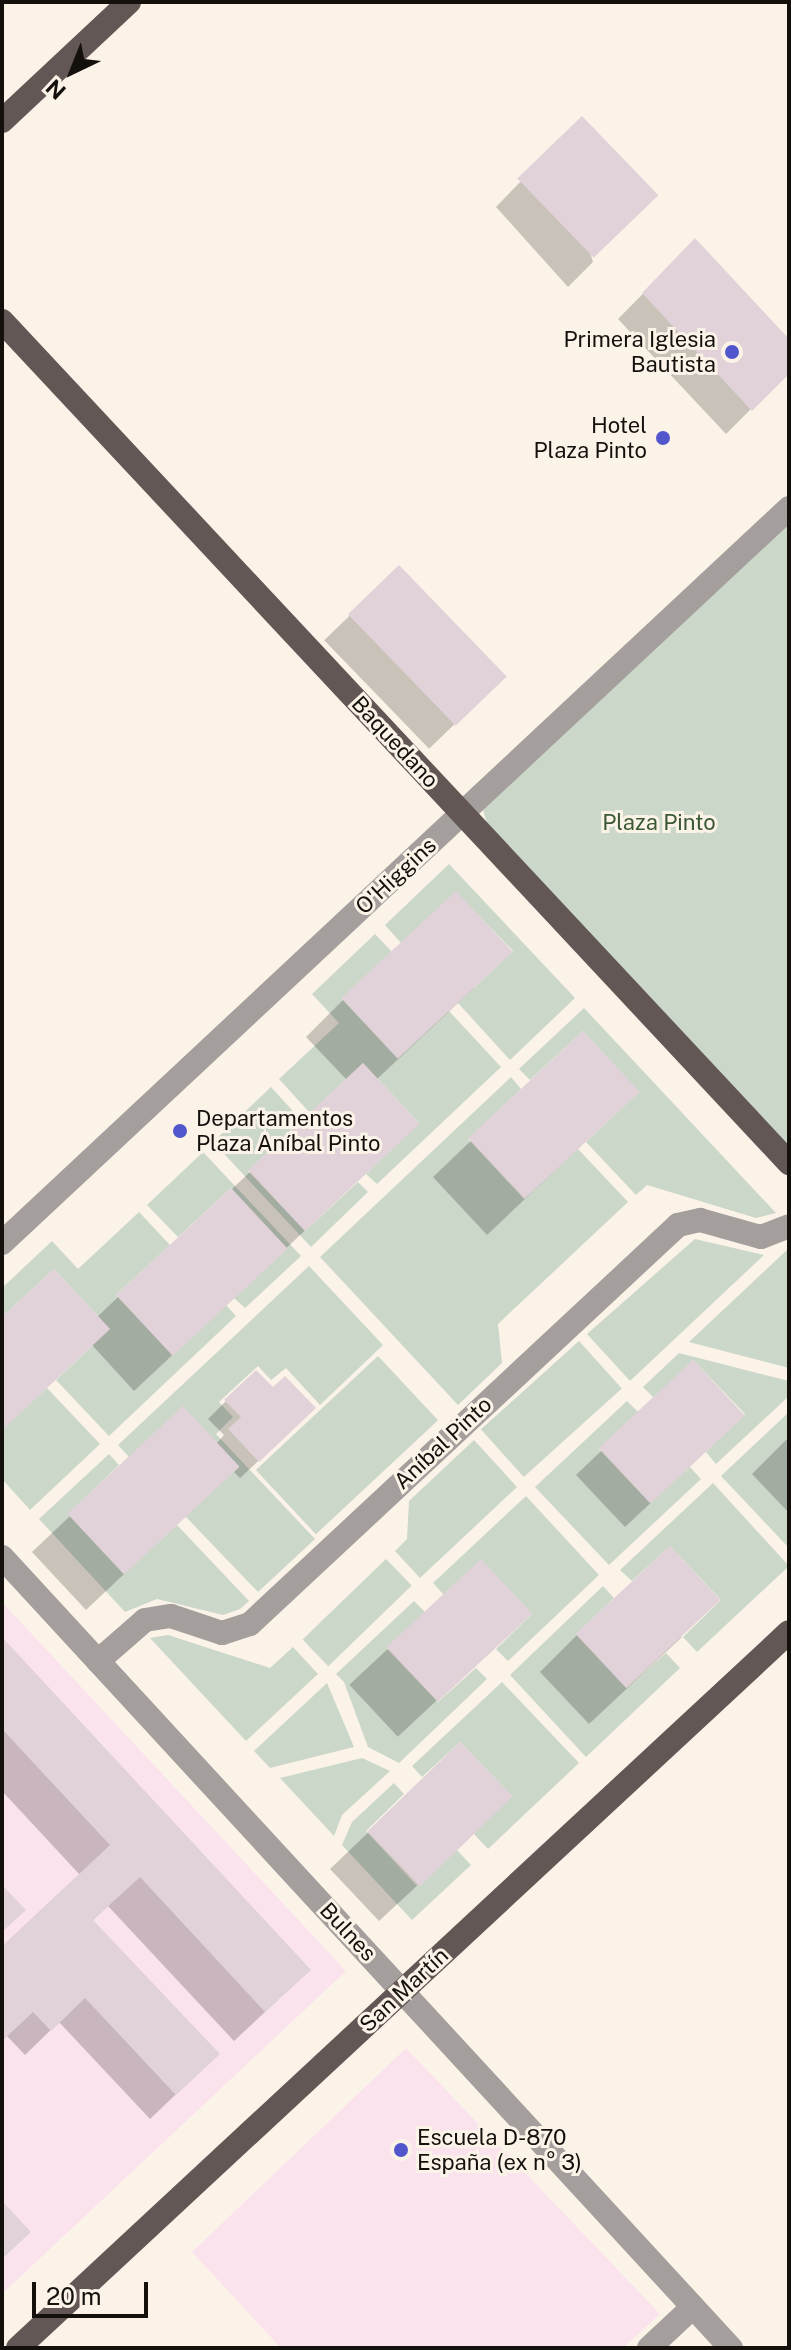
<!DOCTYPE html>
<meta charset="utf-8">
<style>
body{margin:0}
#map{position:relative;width:791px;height:2350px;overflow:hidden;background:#fbf3e8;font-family:"Public Sans",sans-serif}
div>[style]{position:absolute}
.education>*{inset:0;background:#fbe3ee}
.green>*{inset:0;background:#cbd7c8;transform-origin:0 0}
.shadow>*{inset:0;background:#0003;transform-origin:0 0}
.building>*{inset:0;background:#e0d2d8;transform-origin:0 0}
.minor>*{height:24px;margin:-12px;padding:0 12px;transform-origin:12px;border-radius:12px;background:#a49e9d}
.major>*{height:24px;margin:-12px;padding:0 12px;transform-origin:12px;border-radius:12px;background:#635756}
.dots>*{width:22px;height:22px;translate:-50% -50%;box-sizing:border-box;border:4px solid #fbf3e8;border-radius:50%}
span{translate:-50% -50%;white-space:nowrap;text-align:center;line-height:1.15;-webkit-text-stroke:6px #fbf3e8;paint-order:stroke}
.poi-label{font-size:22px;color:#14110d}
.right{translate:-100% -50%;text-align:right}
.left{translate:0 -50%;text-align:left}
.street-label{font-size:22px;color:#14110d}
.park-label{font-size:22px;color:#395833}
.frame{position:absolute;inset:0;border:4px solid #14110d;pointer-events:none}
.north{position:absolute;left:32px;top:32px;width:80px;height:80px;-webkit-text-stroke:6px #fbf3e8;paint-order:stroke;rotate:223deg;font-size:22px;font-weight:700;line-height:32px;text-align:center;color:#14110d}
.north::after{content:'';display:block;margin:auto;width:28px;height:36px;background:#14110d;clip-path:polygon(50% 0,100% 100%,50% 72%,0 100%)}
.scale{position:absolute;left:32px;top:2282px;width:116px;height:36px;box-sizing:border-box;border:4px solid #14110d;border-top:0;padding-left:10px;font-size:24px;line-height:28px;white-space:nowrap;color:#14110d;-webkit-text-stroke:6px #fbf3e8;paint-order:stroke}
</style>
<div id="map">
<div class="education">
<div style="clip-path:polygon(2px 1602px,346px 1971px,2px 2294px)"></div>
<div style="clip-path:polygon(406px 2048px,660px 2314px,623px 2348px,281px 2348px,192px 2252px)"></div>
</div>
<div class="green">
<div style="clip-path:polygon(789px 522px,789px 1151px,489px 830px,483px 810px)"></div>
<div style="clip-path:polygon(449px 864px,575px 998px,510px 1060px,458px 1003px,513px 951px,456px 892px,401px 943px,385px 925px)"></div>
<div style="clip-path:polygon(375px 934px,392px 952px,342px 999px,398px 1058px,449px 1011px,501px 1067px,377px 1184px,366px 1174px,419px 1123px,363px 1063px,310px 1113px,279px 1079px,339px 1023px,312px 994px)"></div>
<div style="clip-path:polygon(584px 1008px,776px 1213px,756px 1218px,647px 1185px,636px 1195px,586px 1142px,639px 1092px,583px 1031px,530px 1080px,519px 1069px)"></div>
<div style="clip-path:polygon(511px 1077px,521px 1089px,468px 1139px,524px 1199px,578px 1149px,628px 1202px,498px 1324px,502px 1363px,458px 1405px,320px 1257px)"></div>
<div style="clip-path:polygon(271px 1087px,301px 1120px,248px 1171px,305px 1231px,358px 1182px,368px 1192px,311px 1247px,213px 1142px)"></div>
<div style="clip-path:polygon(203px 1152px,301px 1256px,245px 1308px,234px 1298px,287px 1248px,231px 1188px,178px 1237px,147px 1205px)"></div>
<div style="clip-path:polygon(139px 1212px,170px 1245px,116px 1295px,172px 1355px,226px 1305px,236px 1316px,109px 1436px,56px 1380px,110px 1329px,54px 1269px,2px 1317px,2px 1288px,52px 1241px,78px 1269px)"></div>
<div style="clip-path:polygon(695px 1239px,764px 1255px,630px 1381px,587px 1334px)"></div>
<div style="clip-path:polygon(789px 1248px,789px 1368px,689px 1342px)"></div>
<div style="clip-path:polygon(309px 1266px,383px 1345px,320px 1405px,286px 1368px,271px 1380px,258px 1366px,219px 1402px,233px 1417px,216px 1434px,315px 1539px,258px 1592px,186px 1517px,182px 1407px,129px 1457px,118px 1445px)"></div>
<div style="left:579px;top:1341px;width:64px;height:132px;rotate:48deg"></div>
<div style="clip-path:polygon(679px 1353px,789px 1381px,789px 1396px,716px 1464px,706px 1452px,745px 1414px,693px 1360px,654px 1398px,643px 1387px)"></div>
<div style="left:378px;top:1356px;width:88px;height:167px;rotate:47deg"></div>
<div style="clip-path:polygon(47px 1388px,100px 1444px,30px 1510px,2px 1479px,2px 1430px)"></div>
<div style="clip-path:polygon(627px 1401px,638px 1412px,599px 1449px,650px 1503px,690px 1467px,701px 1479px,609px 1565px,535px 1487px)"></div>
<div style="clip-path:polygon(789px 1412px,788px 1436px,789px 1548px,721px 1476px)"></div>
<div style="clip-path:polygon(474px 1440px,517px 1487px,420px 1578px,395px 1551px,407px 1539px,409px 1501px)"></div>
<div style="clip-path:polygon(109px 1454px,119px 1465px,68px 1514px,124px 1574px,177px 1525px,249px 1601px,240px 1609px,223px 1615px,157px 1599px,125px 1612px,39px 1519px)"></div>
<div style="clip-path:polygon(713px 1483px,789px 1566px,697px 1652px,683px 1637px,721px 1600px,670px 1546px,632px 1581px,620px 1570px)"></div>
<div style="clip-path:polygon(526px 1496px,599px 1575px,508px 1661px,496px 1649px,532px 1614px,481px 1560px,444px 1595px,433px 1583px)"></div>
<div style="left:386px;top:1559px;width:37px;height:116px;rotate:46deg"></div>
<div style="clip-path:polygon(603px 1586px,614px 1598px,576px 1634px,627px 1688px,666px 1653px,680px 1668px,586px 1757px,510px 1675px)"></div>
<div style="clip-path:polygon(414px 1601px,425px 1612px,387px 1649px,438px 1702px,476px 1668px,487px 1679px,399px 1763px,368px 1747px,344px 1682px,336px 1674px)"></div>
<div style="clip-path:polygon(168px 1635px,270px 1668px,293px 1647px,318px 1674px,246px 1741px,150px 1638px)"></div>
<div style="clip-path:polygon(502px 1682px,579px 1763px,488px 1849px,473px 1833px,512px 1796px,460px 1742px,422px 1777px,412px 1766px)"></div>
<div style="clip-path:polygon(327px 1683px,354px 1747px,270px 1768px,254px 1751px)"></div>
<div style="clip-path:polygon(362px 1758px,390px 1771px,342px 1815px,334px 1836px,280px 1778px)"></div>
<div style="clip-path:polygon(394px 1783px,404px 1794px,366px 1831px,417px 1886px,456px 1849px,471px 1865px,412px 1920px,342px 1845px,352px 1822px)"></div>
</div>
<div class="shadow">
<div style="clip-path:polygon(557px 144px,593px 262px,568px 287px,496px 207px)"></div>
<div style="clip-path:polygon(695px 241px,789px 341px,789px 371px,726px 434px,618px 319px)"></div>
<div style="left:399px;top:568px;width:151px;height:104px;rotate:46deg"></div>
<div style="clip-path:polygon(474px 988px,376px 1080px,380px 1160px,247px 1285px,134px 1391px,92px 1345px,2px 1430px,2px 1320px,96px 1318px,347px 1080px,306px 1037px,343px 1000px)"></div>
<div style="clip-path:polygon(583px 1034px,600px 1128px,487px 1235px,433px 1177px)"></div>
<div style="clip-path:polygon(693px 1363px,718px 1440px,625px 1527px,576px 1475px)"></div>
<div style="clip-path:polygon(226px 1401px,296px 1426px,240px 1478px,233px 1471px,86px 1610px,32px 1552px,183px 1409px,216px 1444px,224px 1435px,208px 1419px)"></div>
<div style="clip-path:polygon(789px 1437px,789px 1513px,752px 1474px)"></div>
<div style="left:481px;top:1562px;width:71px;height:180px;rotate:47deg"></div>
<div style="clip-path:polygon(577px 1635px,682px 1637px,589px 1724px,540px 1672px)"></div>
<div style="clip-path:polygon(2px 1640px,278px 2000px,234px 2041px,108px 1906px,92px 1921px,192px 2079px,150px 2119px,59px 2022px,25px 2055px,7px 2036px,2px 2040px,2px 1948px,80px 1875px,2px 1791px)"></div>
<div style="clip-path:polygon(460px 1745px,473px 1834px,379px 1921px,330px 1869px)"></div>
</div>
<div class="building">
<div style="left:582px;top:116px;width:110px;height:90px;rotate:46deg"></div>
<div style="clip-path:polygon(695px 238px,789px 339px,789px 374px,752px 411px,642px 293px)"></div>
<div style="left:399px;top:565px;width:155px;height:71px;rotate:46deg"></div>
<div style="left:456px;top:891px;width:83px;height:157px;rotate:47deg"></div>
<div style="left:583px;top:1031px;width:83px;height:157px;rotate:47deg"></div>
<div style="left:363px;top:1063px;width:83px;height:157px;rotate:47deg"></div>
<div style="left:231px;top:1188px;width:83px;height:157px;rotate:47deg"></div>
<div style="clip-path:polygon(54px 1269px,110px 1329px,2px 1430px,2px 1317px)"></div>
<div style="left:693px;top:1360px;width:76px;height:129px;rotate:47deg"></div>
<div style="clip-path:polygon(256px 1370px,273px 1387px,285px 1376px,316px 1408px,259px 1462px,228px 1429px,241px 1417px,224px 1400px)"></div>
<div style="left:183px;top:1406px;width:83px;height:158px;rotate:47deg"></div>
<div style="left:670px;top:1546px;width:74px;height:129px;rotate:47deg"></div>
<div style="left:481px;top:1559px;width:75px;height:129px;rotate:47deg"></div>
<div style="clip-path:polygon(2px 1637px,311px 1970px,265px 2012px,140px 1877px,93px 1920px,220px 2054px,176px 2095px,85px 1998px,51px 2031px,33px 2012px,2px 2041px,2px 1946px,110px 1845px,2px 1729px)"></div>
<div style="left:460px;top:1742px;width:76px;height:129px;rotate:46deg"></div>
<div style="clip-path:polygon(2px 1885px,26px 1910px,2px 1932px)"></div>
<div style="clip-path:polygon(2px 2201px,31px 2232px,2px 2259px)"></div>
</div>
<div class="minor">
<div style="left:2px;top:1243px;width:1077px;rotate:-43.04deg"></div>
<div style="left:2px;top:1557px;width:1076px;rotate:47.34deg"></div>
<div style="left:98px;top:1661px;width:62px;rotate:-41.1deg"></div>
<div style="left:145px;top:1620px;width:26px;rotate:-9deg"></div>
<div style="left:171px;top:1616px;width:54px;rotate:18.4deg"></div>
<div style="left:222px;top:1633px;width:29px;rotate:-18deg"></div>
<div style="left:250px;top:1624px;width:585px;rotate:-42.99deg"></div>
<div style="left:678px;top:1225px;width:23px;rotate:-13deg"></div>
<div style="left:700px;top:1220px;width:63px;rotate:15.6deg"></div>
<div style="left:761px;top:1237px;width:30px;rotate:-21deg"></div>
<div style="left:649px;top:2348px;width:60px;rotate:-43deg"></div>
</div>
<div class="major">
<div style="left:2px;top:121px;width:174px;rotate:-43.1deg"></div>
<div style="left:2px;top:321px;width:1153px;rotate:46.93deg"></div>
<div style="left:18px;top:2348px;width:1052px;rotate:-42.88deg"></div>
</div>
<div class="dots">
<div style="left:732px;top:352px;background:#5256cd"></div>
<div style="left:663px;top:438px;background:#5256cd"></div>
<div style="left:180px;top:1131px;background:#5256cd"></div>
<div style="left:401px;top:2150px;background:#5256cd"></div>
</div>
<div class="poi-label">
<span class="right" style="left:716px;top:352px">Primera Iglesia<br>Bautista</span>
<span class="right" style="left:647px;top:438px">Hotel<br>Plaza Pinto</span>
<span class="left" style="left:196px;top:1131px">Departamentos<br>Plaza Aníbal Pinto</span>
<span class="left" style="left:417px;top:2150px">Escuela D-870<br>España (ex n° 3)</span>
</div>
<div class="street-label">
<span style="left:395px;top:742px;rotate:47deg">Baquedano</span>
<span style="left:396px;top:876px;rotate:-43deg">O'Higgins</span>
<span style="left:443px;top:1443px;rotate:-43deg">Aníbal Pinto</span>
<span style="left:348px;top:1932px;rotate:47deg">Bulnes</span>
<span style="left:404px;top:1990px;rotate:-43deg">San Martín</span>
</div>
<div class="park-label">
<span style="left:659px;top:823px">Plaza Pinto</span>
</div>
<div class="frame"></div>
<div class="north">N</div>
<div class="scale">20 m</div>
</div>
